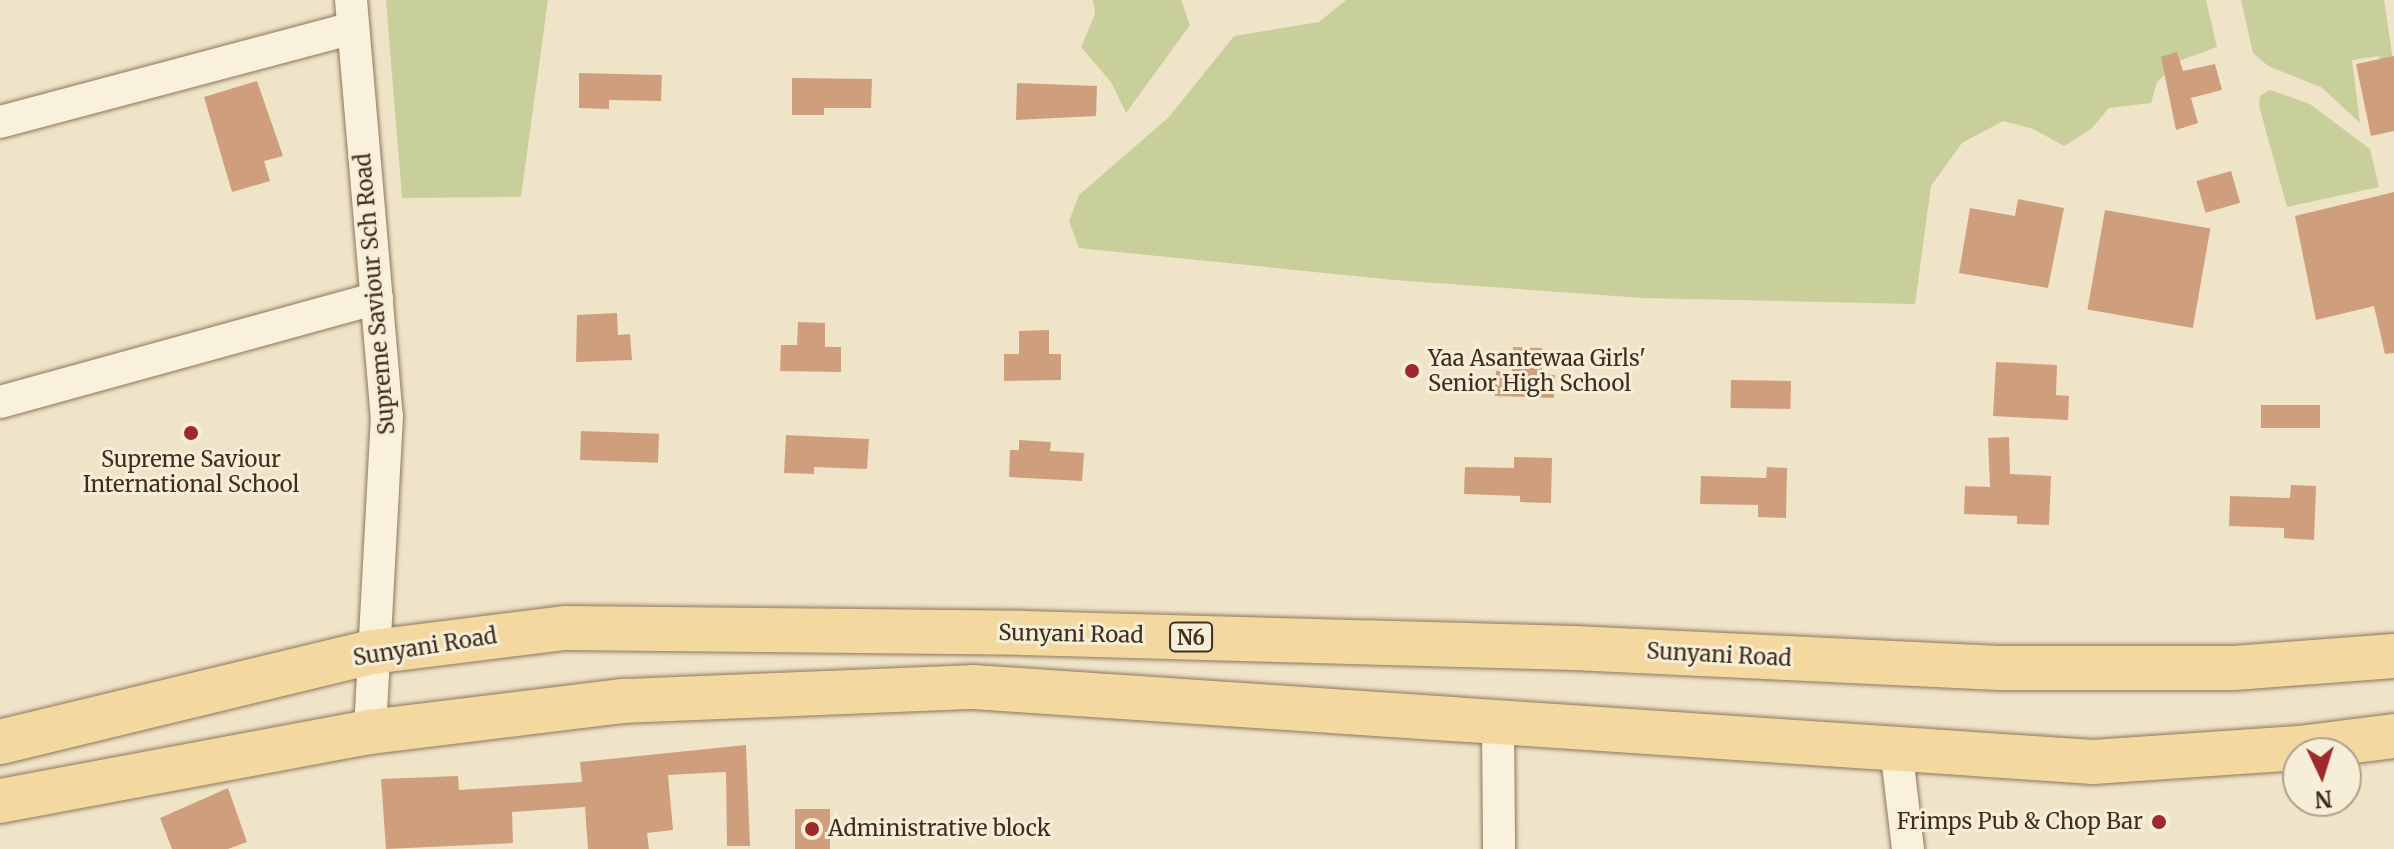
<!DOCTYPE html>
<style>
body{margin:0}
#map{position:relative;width:2394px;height:849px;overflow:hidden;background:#f0e4c8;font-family:Merriweather,serif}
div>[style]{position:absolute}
.green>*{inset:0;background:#c9cf9b}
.building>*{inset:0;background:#cf9f7d;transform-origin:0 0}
.roads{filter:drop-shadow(0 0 2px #8d765c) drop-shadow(0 0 2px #8d765c)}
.street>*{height:32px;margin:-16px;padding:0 16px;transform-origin:16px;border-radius:16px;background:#faf1dc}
.primary>*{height:44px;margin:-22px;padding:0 22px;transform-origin:22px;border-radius:22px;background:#f3d9a0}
.dots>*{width:22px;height:22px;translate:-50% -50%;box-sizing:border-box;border:4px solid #f7eed8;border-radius:50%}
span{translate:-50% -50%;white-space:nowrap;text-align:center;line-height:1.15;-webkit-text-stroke:6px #f7eed8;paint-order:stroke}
.shield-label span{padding:2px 6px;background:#f7eed8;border:2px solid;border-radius:6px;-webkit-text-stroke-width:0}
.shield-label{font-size:20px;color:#3d2e20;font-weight:700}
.street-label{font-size:22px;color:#3d2e20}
.poi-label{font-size:22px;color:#3d2e20}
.left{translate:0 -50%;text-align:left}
.right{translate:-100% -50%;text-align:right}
.north{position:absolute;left:2282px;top:737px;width:80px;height:80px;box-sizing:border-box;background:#f7eed8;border:2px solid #ada18e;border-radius:50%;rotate:176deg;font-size:22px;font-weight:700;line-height:32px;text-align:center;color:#3d2e20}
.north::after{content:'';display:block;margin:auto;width:28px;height:36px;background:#9e2a2b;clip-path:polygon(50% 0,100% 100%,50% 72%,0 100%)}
</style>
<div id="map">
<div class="green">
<div style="clip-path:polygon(386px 0,548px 0,521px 197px,402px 198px)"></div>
<div style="clip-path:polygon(1093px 0,1181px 0,1190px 25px,1126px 113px,1111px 82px,1081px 47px,1095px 14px)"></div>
<div style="clip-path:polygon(1346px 0,2206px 0,2217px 47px,2179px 61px,2157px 82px,2151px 103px,2109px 108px,2091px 129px,2064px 146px,2033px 129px,2003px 121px,1962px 143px,1931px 186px,1915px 304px,1643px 298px,1394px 280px,1079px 248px,1069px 221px,1079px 195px,1169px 117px,1234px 36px,1319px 22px)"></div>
<div style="clip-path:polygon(2241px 0,2384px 0,2394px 67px,2382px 67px,2379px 56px,2352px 60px,2360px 123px,2321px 87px,2268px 66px,2253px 53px)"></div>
<div style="clip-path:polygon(2270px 90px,2310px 104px,2370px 149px,2379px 187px,2287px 207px,2259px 106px,2260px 96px)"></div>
</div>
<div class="building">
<div style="clip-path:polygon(2177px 52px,2183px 71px,2215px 64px,2222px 90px,2191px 98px,2198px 123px,2176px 130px,2161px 57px)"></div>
<div style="clip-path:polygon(2394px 56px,2394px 131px,2371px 136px,2356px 64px)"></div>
<div style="clip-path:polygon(579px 73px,662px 75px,661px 101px,609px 100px,609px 109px,579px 108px)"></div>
<div style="clip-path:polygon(792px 78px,872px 79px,871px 108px,824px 108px,824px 115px,792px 115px)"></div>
<div style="clip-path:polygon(257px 81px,283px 156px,264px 161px,270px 181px,232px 192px,204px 97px)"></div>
<div style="clip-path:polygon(1017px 83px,1097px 86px,1096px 116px,1016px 120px)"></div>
<div style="left:2231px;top:171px;width:33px;height:36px;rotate:74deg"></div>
<div style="clip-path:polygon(2394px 192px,2394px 353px,2385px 354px,2374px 306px,2316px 320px,2295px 216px)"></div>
<div style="clip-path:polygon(2018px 199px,2064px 208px,2048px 288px,1959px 273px,1970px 208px,2015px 216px)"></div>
<div style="left:2105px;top:210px;width:107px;height:101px;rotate:10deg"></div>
<div style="clip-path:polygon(617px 313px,618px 335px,630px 334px,632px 360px,576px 362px,577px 315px)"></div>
<div style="clip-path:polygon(798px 322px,825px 323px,825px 347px,841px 347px,841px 372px,780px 371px,781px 345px,797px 345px)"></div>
<div style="clip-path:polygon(1049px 330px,1049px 354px,1061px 354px,1061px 380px,1004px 381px,1004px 354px,1019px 354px,1019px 331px)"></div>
<div style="clip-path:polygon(1513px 347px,1542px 348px,1542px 374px,1555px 375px,1554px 398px,1495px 396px,1496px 371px,1512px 371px)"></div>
<div style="clip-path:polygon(1996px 362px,2057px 365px,2056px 395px,2069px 396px,2068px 420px,1993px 416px)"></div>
<div style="left:1731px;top:380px;width:60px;height:28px;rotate:1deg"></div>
<div style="left:2261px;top:405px;width:59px;height:23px"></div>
<div style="left:581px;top:431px;width:78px;height:29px;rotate:2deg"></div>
<div style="clip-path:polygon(786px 435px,869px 439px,867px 469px,814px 467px,814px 474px,784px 473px)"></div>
<div style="clip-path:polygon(2009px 437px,2010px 474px,2051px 476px,2049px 525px,2017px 524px,2017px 516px,1964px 514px,1965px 486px,1990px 487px,1988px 438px)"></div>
<div style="clip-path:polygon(1019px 440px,1051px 442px,1050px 451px,1084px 453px,1082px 481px,1009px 477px,1010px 450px,1019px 450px)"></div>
<div style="clip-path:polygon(1514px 457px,1552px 458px,1551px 503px,1520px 502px,1520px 496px,1464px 494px,1465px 467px,1514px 468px)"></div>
<div style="clip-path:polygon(1767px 467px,1787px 468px,1786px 518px,1758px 517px,1758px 505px,1700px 504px,1701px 476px,1766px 478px)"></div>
<div style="clip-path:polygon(2291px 485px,2316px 486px,2314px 540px,2284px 538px,2284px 528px,2229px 526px,2230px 496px,2290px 498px)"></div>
<div style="clip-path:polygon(746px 745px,750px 846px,727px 846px,726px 772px,668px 775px,673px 830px,647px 833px,649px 849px,588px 849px,585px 807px,512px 812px,513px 843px,386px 849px,381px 779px,458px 776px,459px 790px,582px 782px,580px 762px)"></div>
<div style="clip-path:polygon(228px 788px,247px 842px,228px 849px,172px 849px,160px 818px)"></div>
<div style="left:795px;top:809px;width:35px;height:40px"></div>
</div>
<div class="roads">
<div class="street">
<div style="left:351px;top:0;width:418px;rotate:85.1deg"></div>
<div style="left:387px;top:416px;width:316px;rotate:93.1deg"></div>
<div style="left:0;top:122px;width:365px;rotate:-14.9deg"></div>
<div style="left:0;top:402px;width:391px;rotate:-15.4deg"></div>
<div style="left:1498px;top:725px;width:124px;rotate:89.5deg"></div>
<div style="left:1896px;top:747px;width:103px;rotate:83.3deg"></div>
</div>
<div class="primary">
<div style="left:0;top:742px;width:383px;rotate:-13.6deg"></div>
<div style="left:372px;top:652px;width:194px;rotate:-7.1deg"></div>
<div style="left:565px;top:628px;width:458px;rotate:0.6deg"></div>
<div style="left:1023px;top:633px;width:551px;rotate:1.56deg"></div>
<div style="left:1574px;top:648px;width:426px;rotate:2.7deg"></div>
<div style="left:2000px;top:668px;width:234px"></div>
<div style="left:2234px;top:668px;width:160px;rotate:-4.3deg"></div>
<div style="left:0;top:801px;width:376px;rotate:-10.6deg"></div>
<div style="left:370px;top:732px;width:256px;rotate:-7deg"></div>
<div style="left:624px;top:701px;width:349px;rotate:-2.3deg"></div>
<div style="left:973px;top:687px;width:1123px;rotate:3.83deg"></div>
<div style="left:2093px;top:762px;width:206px;rotate:-3.9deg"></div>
<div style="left:2299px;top:748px;width:96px;rotate:-7.2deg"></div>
</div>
</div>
<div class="dots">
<div style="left:1412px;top:371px;background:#9e2a2b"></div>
<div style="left:191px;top:433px;background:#9e2a2b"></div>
<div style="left:2159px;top:822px;background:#9e2a2b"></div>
<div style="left:812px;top:829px;background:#9e2a2b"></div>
</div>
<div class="shield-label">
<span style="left:1191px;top:637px">N6</span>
</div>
<div class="street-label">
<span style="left:375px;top:294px;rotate:-95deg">Supreme Saviour Sch Road</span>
<span style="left:1071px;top:634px;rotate:1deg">Sunyani Road</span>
<span style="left:425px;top:647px;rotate:-9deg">Sunyani Road</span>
<span style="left:1719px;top:655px;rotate:3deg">Sunyani Road</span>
</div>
<div class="poi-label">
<span class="left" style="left:1428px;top:371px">Yaa Asantewaa Girls'<br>Senior High School</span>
<span style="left:191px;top:472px">Supreme Saviour<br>International School</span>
<span class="right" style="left:2143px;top:822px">Frimps Pub &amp; Chop Bar</span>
<span class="left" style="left:828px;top:829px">Administrative block</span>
</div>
<div class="north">N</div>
</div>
